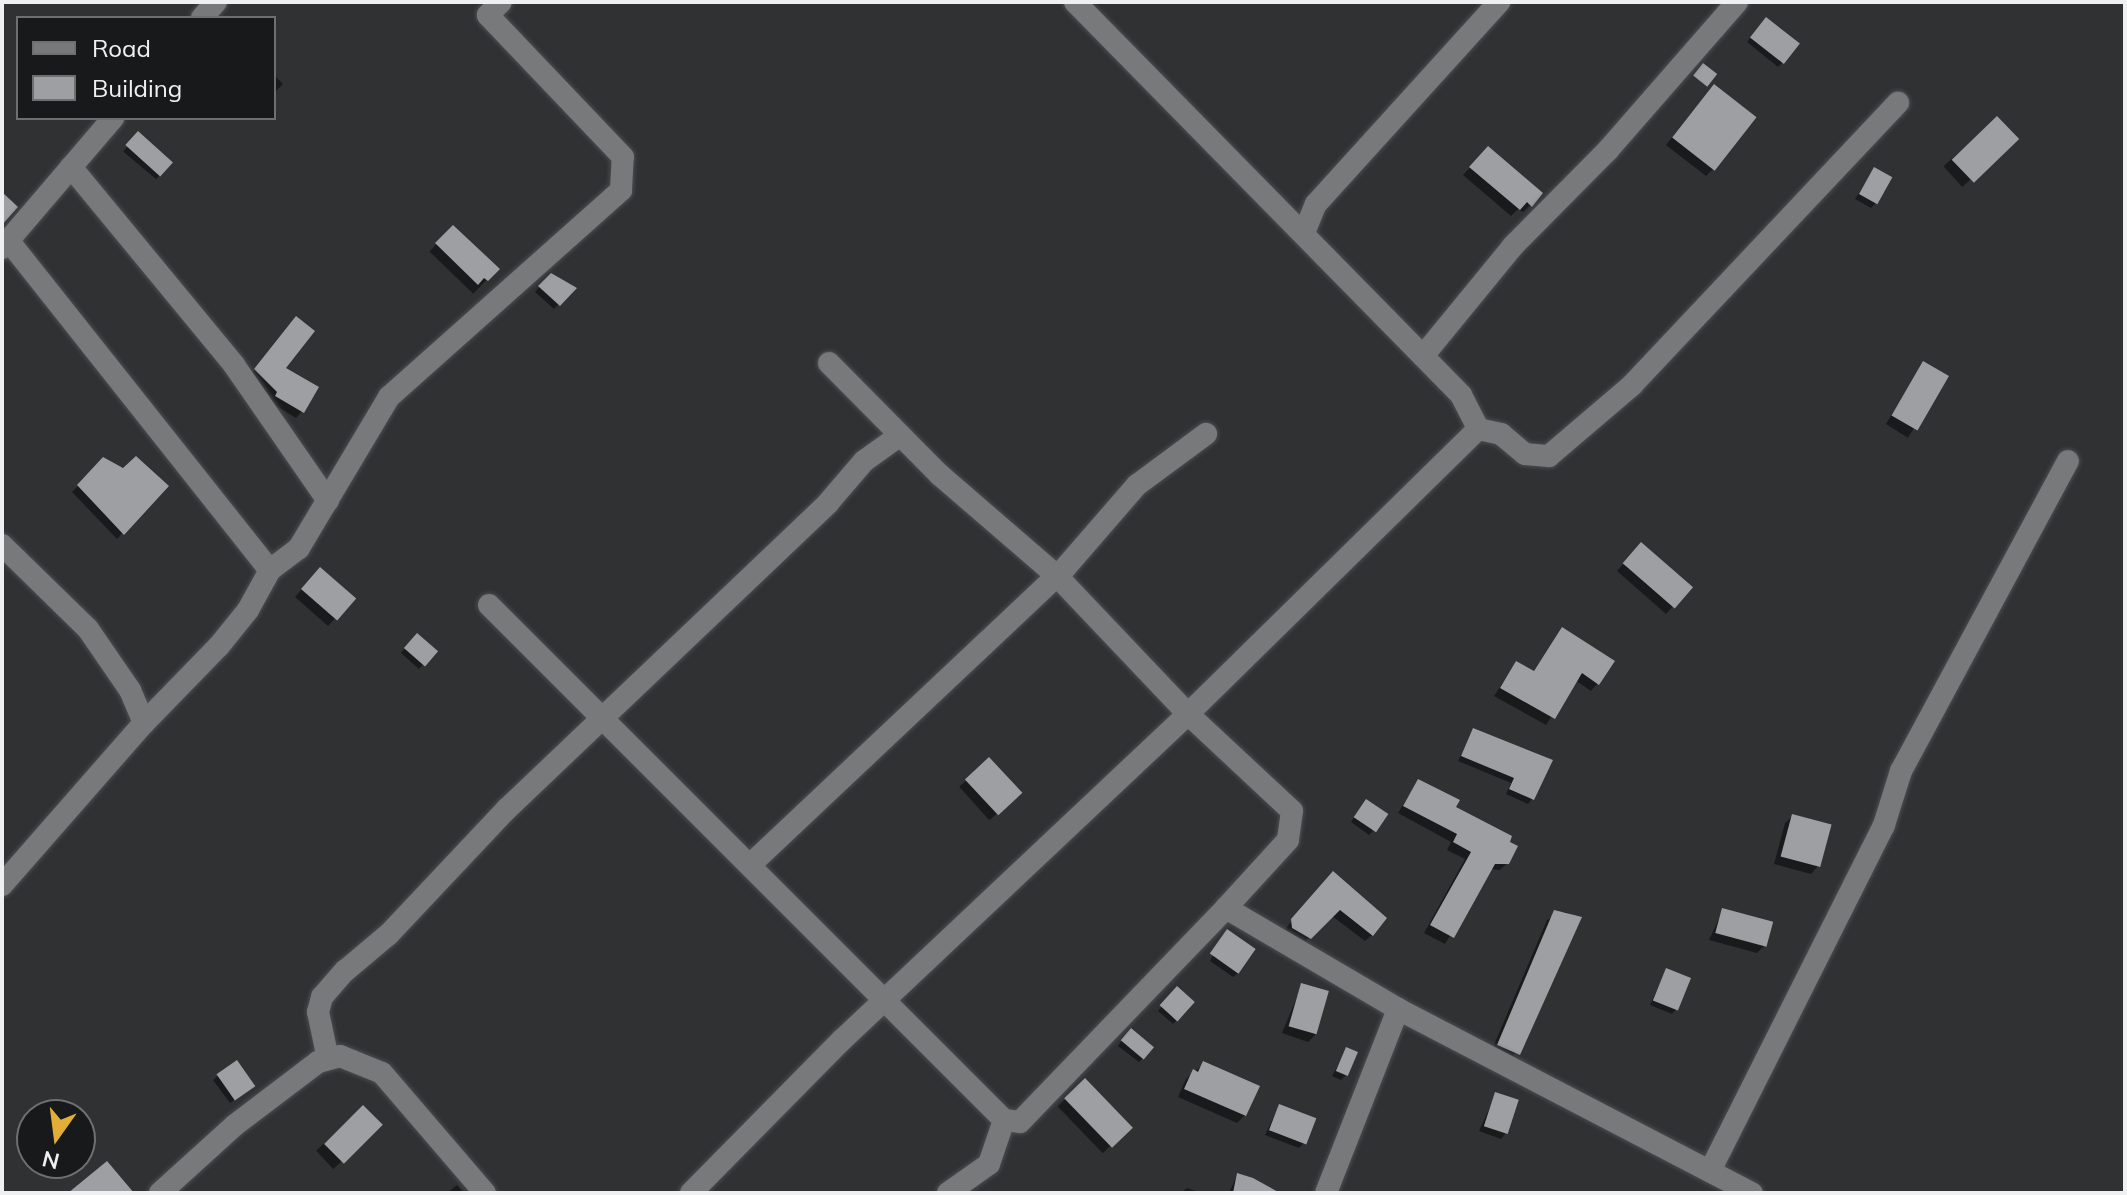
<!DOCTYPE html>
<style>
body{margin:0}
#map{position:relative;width:2127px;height:1195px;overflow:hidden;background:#2f3133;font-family:Mulish,sans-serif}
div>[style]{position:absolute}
.shadow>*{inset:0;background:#0007;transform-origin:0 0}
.building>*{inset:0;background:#9d9fa2;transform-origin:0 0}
.roads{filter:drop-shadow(0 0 2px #4b4d4f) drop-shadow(0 0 2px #4b4d4f)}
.minor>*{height:22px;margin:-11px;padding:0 11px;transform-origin:11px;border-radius:11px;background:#77797b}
span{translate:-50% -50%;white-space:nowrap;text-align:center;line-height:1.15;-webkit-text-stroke:8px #18191a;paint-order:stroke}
.frame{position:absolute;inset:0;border:4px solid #eff0f2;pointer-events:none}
.legend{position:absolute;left:16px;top:16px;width:260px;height:104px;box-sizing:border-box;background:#18191a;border:2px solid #6e6f70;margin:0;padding:10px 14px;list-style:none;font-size:24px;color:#eff0f2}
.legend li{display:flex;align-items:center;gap:16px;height:40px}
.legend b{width:40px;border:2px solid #6e6f70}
.north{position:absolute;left:16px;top:1099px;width:80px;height:80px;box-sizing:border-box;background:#18191a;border:2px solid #6e6f70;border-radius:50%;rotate:194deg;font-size:22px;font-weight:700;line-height:32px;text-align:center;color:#eff0f2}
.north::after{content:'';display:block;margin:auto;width:28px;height:36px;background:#e3ae35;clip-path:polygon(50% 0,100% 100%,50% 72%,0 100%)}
</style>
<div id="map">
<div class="shadow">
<div style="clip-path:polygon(1762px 24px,1782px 63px,1778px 67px,1747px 42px)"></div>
<div style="clip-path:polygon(274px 75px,283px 84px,274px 93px)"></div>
<div style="clip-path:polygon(1707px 93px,1713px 169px,1706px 176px,1666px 145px)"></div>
<div style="left:1997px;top:118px;width:28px;height:72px;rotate:48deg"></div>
<div style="left:138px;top:134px;width:43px;height:23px;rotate:40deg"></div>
<div style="clip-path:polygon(1481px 156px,1530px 205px,1523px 212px,1518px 209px,1511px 216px,1463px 175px)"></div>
<div style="clip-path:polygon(1874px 169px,1875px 204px,1871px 208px,1855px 199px)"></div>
<div style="left:453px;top:227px;width:61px;height:34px;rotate:44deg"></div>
<div style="clip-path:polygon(551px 275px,573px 288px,554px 309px,535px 292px)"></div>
<div style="clip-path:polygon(290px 325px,283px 368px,302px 411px,296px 418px,270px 402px,249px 377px)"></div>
<div style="left:1924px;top:363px;width:26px;height:72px;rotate:32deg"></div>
<div style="clip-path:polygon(103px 460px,166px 486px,117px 539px,72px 492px)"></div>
<div style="clip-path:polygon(1634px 552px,1690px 587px,1666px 614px,1617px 571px)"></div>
<div style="clip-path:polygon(313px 577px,353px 599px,328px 626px,295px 597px)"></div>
<div style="clip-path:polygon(1563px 630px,1598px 683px,1591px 691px,1575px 680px,1546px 725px,1494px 696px,1516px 663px,1532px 673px)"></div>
<div style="left:417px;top:635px;width:24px;height:24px;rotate:42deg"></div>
<div style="clip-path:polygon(1474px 730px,1532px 799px,1528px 804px,1506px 794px,1511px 783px,1458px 761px)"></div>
<div style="left:989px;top:760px;width:45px;height:40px;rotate:48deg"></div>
<div style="clip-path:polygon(1418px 781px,1453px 808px,1507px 863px,1500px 870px,1490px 869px,1445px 944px,1424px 933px,1465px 859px,1447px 850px,1451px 842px,1398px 813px)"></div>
<div style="clip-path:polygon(1362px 806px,1373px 831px,1369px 835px,1351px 822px)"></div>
<div style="clip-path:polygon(1793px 816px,1818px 866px,1811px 874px,1774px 864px,1785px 823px)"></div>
<div style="clip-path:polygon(1326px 881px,1372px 935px,1365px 941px,1332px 916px,1302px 944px,1286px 934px,1286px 928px)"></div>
<div style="clip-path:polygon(1723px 910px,1764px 946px,1757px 953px,1709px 940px)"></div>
<div style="clip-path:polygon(1565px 912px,1579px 918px,1511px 1061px,1491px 1052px,1547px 920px)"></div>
<div style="clip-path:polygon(1223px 936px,1238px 973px,1233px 977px,1210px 961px)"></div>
<div style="clip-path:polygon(1666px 970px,1676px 1009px,1672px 1014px,1650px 1005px)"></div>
<div style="clip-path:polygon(1302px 985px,1315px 1035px,1308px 1042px,1282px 1033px)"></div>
<div style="left:1177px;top:989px;width:20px;height:29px;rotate:41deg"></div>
<div style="clip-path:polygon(1126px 1035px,1143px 1058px,1139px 1062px,1118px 1046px)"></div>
<div style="clip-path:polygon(1347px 1049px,1346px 1075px,1341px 1080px,1332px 1076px)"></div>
<div style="clip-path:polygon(1204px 1064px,1245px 1115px,1237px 1123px,1178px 1097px,1186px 1079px)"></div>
<div style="clip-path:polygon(218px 1076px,248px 1090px,230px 1103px,213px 1080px)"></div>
<div style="left:1085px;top:1080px;width:65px;height:38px;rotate:46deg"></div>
<div style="clip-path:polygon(1496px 1094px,1505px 1134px,1501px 1139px,1479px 1131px)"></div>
<div style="clip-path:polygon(1279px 1106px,1304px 1143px,1299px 1148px,1265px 1135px)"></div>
<div style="left:363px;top:1107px;width:25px;height:64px;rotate:47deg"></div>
<div style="clip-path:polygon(1237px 1175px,1276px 1193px,1229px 1193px)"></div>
<div style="clip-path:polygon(457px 1185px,464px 1193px,447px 1193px)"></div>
<div style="clip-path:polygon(1187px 1188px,1201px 1193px,1181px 1193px)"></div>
</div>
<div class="building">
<div style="left:1766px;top:17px;width:43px;height:26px;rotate:38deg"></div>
<div style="left:1703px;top:63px;width:18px;height:16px;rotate:38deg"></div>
<div style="left:1714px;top:84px;width:54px;height:68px;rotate:38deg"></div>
<div style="left:1997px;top:116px;width:32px;height:63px;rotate:46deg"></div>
<div style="left:138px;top:131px;width:47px;height:19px;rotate:42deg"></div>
<div style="clip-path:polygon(1488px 146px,1543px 193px,1532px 207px,1527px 202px,1520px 210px,1469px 167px)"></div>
<div style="left:1874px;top:167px;width:21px;height:31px;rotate:29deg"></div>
<div style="clip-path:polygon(2px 192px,18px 207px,2px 225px)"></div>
<div style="clip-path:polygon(453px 225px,500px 269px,488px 281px,484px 278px,478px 285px,435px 243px)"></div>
<div style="clip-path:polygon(551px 273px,577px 288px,560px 306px,538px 286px)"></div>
<div style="clip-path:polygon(296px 316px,315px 331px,286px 368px,319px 387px,304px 413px,275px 396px,277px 392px,254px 369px)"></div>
<div style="left:1923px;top:361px;width:30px;height:63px;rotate:30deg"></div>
<div style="clip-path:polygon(136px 456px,169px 486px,124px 535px,77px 485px,103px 457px,123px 468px)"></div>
<div style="left:1641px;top:542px;width:69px;height:28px;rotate:41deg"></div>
<div style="left:320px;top:567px;width:48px;height:29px;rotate:41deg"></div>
<div style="clip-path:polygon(1562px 627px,1615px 661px,1599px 685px,1582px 673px,1555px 719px,1500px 688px,1516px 661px,1534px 671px)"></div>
<div style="left:417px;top:633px;width:28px;height:20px;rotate:41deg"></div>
<div style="clip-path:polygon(1473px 728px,1553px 760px,1534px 800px,1509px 789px,1514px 778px,1461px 756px)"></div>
<div style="left:989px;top:757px;width:49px;height:33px;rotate:47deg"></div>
<div style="clip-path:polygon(1418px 779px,1460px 800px,1456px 807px,1512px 836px,1510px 842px,1518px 846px,1509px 864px,1495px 864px,1454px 938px,1430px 925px,1471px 852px,1453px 842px,1457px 834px,1403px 806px)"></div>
<div style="left:1366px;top:799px;width:27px;height:22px;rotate:34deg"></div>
<div style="left:1792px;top:814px;width:41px;height:44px;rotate:15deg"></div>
<div style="clip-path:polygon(1333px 871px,1387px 918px,1373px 936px,1340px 910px,1311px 939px,1292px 928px,1291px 919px)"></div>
<div style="left:1722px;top:908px;width:53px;height:26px;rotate:15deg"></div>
<div style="clip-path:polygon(1554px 910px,1582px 917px,1520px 1055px,1497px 1045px)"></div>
<div style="left:1227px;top:929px;width:35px;height:30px;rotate:35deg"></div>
<div style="left:1666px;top:968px;width:27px;height:35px;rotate:22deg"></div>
<div style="left:1301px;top:983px;width:29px;height:45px;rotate:16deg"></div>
<div style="left:1177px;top:986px;width:24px;height:26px;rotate:42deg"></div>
<div style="left:1131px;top:1028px;width:30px;height:16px;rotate:40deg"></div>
<div style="left:1346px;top:1047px;width:13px;height:26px;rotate:23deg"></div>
<div style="left:237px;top:1060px;width:32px;height:25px;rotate:55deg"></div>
<div style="clip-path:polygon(1203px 1061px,1260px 1086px,1246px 1116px,1184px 1089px,1193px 1069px,1198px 1072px)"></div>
<div style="left:1085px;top:1078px;width:69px;height:29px;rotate:46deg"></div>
<div style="left:1495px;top:1092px;width:25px;height:36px;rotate:18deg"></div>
<div style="left:1279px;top:1104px;width:40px;height:28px;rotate:21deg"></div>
<div style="left:363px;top:1105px;width:28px;height:55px;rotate:45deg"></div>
<div style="clip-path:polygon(107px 1161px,134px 1193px,68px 1193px)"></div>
<div style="clip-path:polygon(1237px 1173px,1253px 1178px,1280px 1193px,1233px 1193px)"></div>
</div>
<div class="roads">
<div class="minor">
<div style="left:1075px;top:2px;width:551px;rotate:45.51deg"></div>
<div style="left:1461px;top:395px;width:38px;rotate:63deg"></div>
<div style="left:202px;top:18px;width:21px;rotate:-49deg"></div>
<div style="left:71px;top:167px;width:256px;rotate:50.5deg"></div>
<div style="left:234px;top:365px;width:165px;rotate:55.3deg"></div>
<div style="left:1304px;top:233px;width:31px;rotate:-68deg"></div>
<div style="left:1316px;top:204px;width:273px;rotate:-47.8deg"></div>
<div style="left:8px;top:240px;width:421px;rotate:51.6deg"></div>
<div style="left:2px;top:248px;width:171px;rotate:-49.5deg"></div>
<div style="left:1423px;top:356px;width:142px;rotate:-50.7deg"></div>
<div style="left:1513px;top:246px;width:135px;rotate:-45.3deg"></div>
<div style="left:1608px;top:150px;width:196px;rotate:-48.9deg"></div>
<div style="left:829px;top:363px;width:158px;rotate:45.3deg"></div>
<div style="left:940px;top:475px;width:155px;rotate:40.8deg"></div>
<div style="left:1057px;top:576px;width:190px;rotate:46.5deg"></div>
<div style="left:1188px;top:714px;width:142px;rotate:43deg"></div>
<div style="left:1292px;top:811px;width:29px;rotate:98deg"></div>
<div style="left:1288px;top:840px;width:92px;rotate:132.4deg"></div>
<div style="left:1226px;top:908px;width:199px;rotate:30.4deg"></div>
<div style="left:1398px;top:1009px;width:399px;rotate:27.5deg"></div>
<div style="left:2px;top:545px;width:120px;rotate:44.3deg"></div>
<div style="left:88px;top:629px;width:74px;rotate:55.5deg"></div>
<div style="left:130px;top:690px;width:36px;rotate:67deg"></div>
<div style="left:489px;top:605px;width:728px;rotate:45deg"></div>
<div style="left:1004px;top:1120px;width:16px;rotate:7deg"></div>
<div style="left:1020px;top:1122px;width:297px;rotate:-46.1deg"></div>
<div style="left:750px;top:865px;width:433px;rotate:-43.3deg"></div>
<div style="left:1065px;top:568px;width:110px;rotate:-49.1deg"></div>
<div style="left:1137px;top:485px;width:86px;rotate:-36.5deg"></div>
<div style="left:2px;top:885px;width:215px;rotate:-48.8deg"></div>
<div style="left:144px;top:723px;width:107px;rotate:-45.8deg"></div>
<div style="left:219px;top:646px;width:46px;rotate:-51.1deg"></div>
<div style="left:248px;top:610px;width:46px;rotate:-61.2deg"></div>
<div style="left:270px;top:570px;width:36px;rotate:-37deg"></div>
<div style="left:299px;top:548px;width:176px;rotate:-59.2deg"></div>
<div style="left:389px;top:397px;width:311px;rotate:-41.7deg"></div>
<div style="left:621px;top:190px;width:33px;rotate:-87deg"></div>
<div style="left:623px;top:157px;width:196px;rotate:-133.6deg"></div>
<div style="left:488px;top:15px;width:18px;rotate:-45deg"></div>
<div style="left:328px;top:1059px;width:48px;rotate:-102deg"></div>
<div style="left:318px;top:1012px;width:16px;rotate:-75deg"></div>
<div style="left:322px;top:997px;width:35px;rotate:-49deg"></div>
<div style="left:345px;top:971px;width:57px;rotate:-40.1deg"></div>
<div style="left:389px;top:934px;width:172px;rotate:-46.7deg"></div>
<div style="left:507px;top:809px;width:443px;rotate:-43.6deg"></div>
<div style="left:828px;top:503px;width:55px;rotate:-49.4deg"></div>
<div style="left:864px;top:461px;width:43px;rotate:-35.5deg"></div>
<div style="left:1710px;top:1171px;width:387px;rotate:-63.3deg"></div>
<div style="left:1884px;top:825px;width:57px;rotate:-72.5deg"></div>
<div style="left:1901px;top:771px;width:352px;rotate:-61.7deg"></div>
<div style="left:160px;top:1193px;width:101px;rotate:-42.2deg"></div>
<div style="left:235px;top:1125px;width:104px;rotate:-37.2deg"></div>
<div style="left:318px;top:1062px;width:23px;rotate:-15deg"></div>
<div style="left:340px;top:1056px;width:45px;rotate:22deg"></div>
<div style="left:382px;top:1073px;width:158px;rotate:49.4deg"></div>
<div style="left:691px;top:1193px;width:215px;rotate:-45.4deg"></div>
<div style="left:842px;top:1040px;width:475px;rotate:-43.3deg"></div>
<div style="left:1188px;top:714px;width:407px;rotate:-44.5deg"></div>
<div style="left:1478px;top:429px;width:24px;rotate:12deg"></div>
<div style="left:1501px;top:434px;width:31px;rotate:40deg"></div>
<div style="left:1525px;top:454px;width:24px;rotate:5deg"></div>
<div style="left:1549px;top:456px;width:109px;rotate:-40.5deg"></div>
<div style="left:1632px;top:385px;width:388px;rotate:-46.7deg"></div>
<div style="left:948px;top:1193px;width:50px;rotate:-35.3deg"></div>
<div style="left:989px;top:1164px;width:46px;rotate:-71.2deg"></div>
<div style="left:1326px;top:1193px;width:198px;rotate:-68.6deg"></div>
</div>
</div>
<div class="frame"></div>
<ul class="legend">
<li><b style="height:10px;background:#77797b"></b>Road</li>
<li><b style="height:22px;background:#9d9fa2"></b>Building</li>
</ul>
<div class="north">N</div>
</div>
